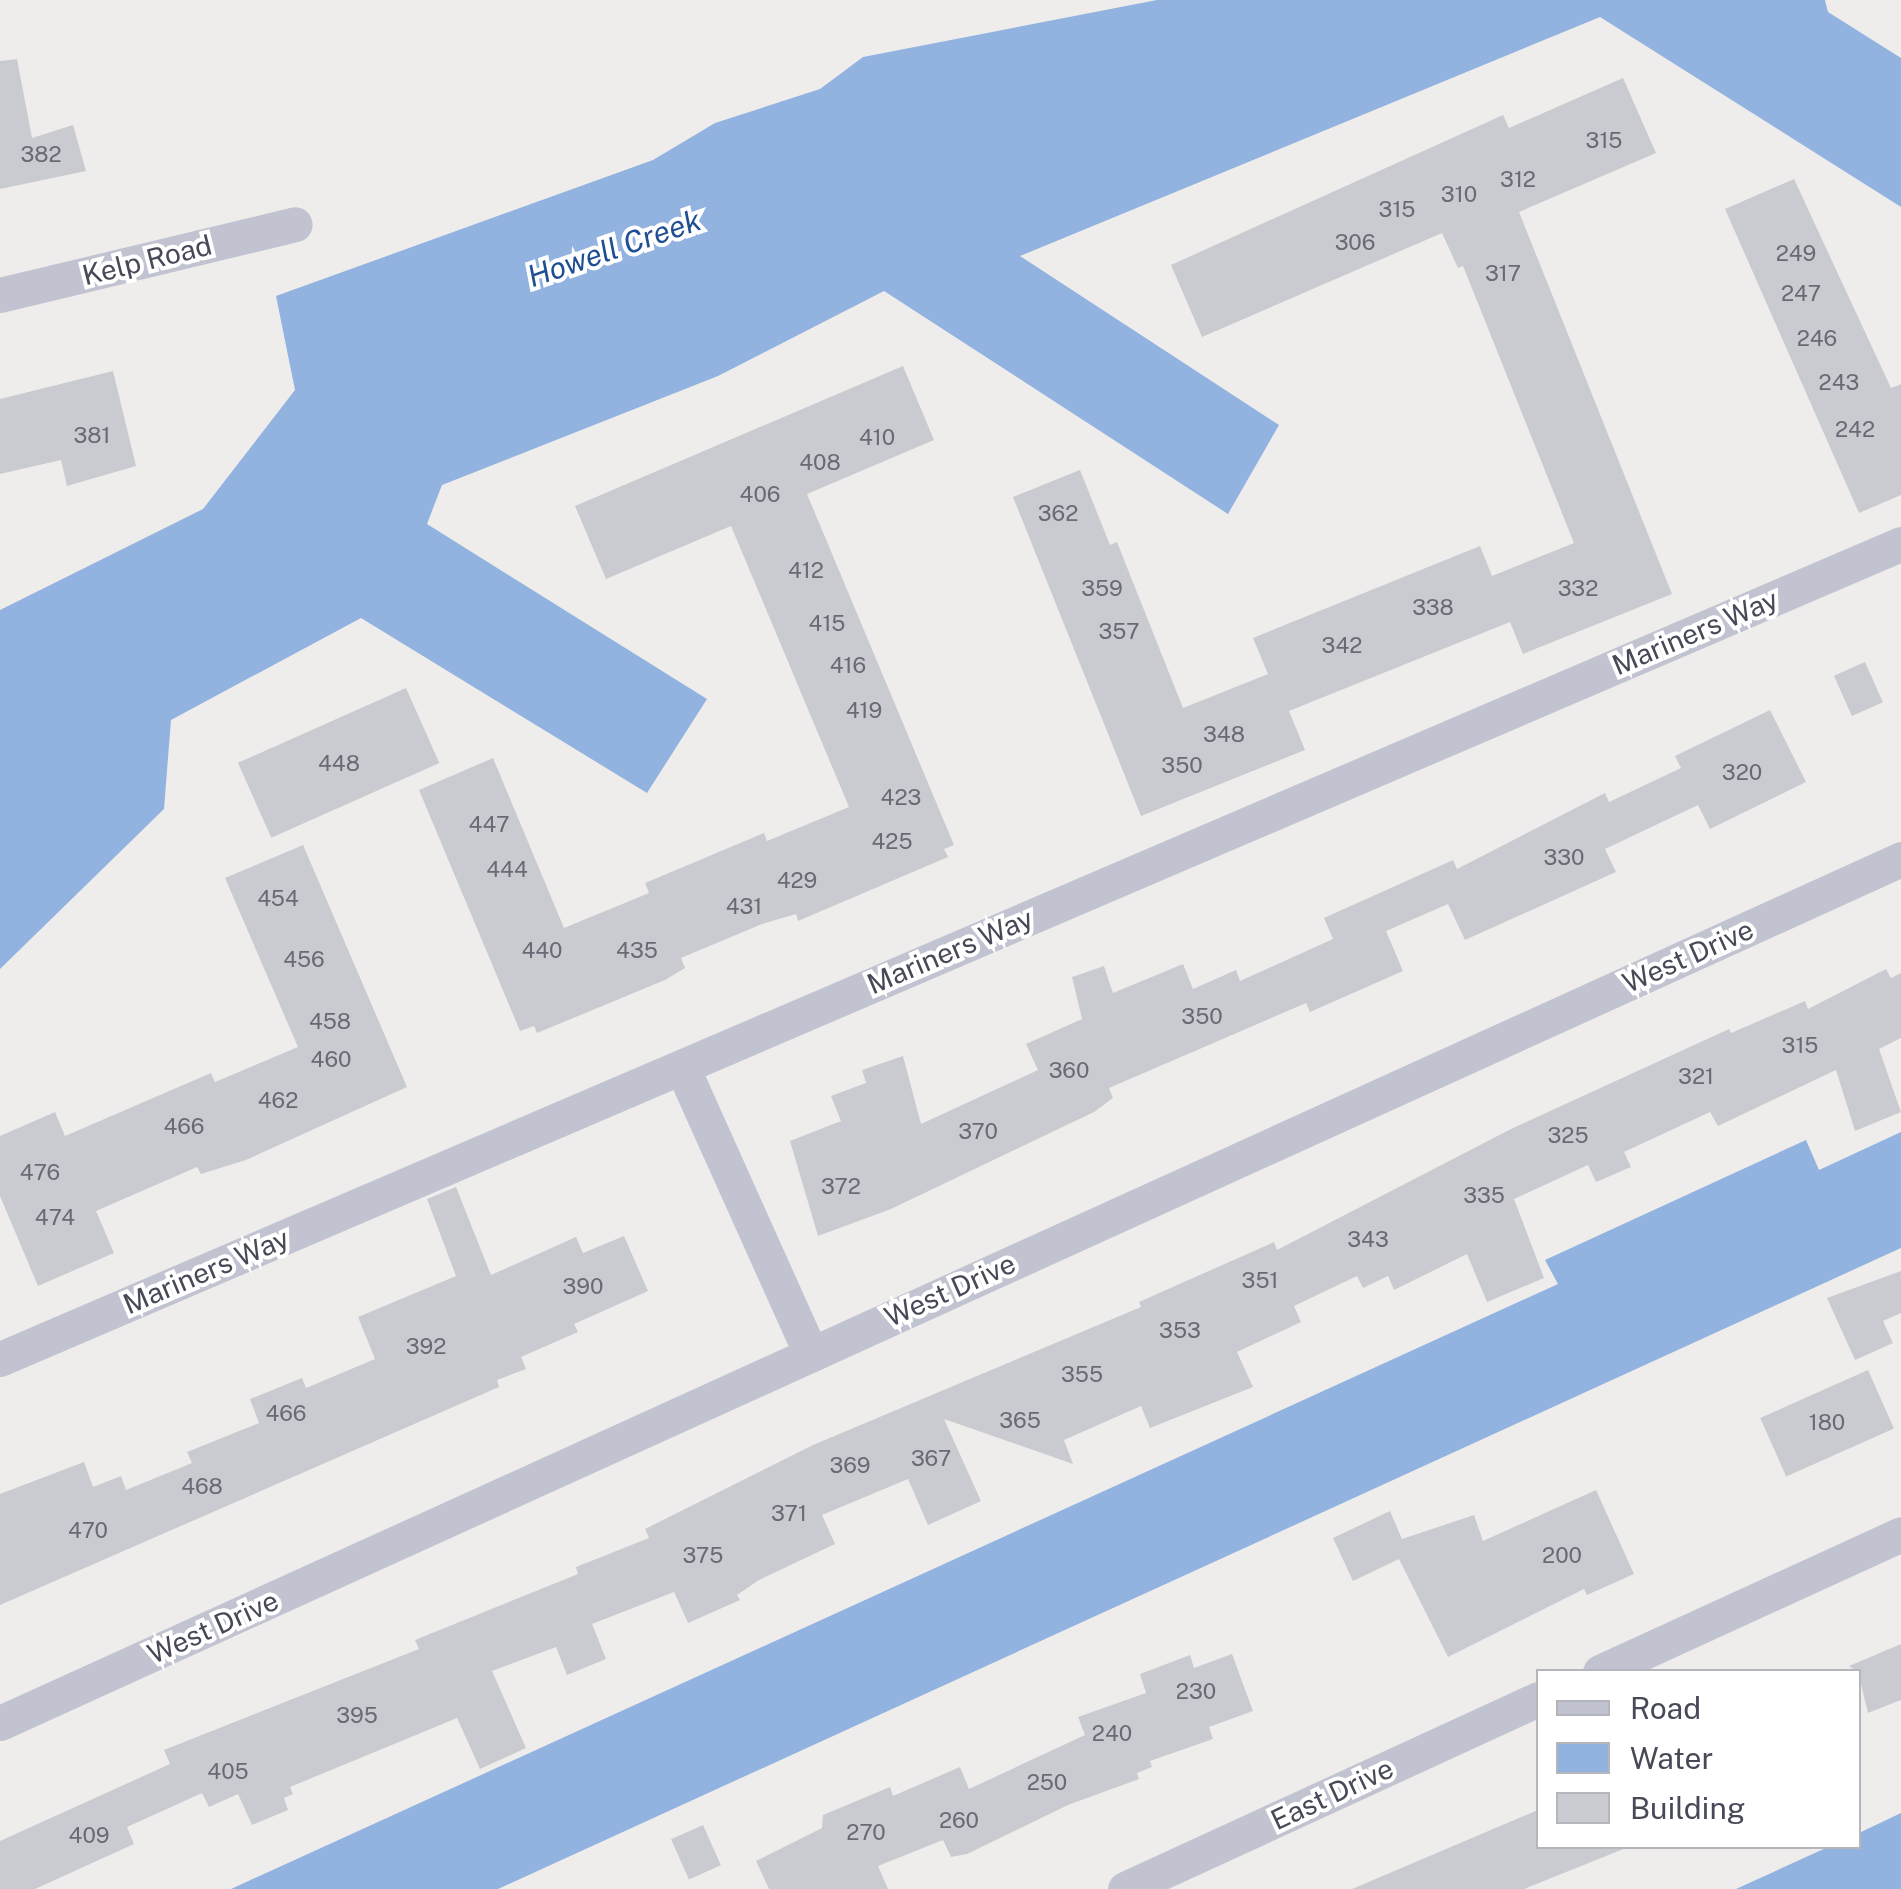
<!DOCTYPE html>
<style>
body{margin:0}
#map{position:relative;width:1901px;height:1889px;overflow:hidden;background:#efedec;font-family:"Public Sans",sans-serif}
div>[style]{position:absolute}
.water>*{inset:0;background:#92b2df}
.building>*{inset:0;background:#cacbd0;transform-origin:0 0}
.street>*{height:35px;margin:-17.5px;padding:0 17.5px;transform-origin:17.5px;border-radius:17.5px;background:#c1c3d0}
span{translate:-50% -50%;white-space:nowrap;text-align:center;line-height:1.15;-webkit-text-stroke:8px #fff;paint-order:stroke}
.number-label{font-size:22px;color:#686a75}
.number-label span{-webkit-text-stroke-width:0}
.street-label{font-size:28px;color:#474957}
.water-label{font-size:30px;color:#1e4f93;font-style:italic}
.legend{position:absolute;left:1536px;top:1669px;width:325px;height:180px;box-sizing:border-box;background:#fff;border:2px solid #b5b6bc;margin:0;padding:12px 18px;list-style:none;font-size:30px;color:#474957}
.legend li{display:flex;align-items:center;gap:20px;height:50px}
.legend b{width:50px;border:2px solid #b5b6bc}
</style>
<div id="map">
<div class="water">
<div style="clip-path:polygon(1157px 0,1825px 0,1828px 12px,1901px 58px,1901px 207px,1600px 17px,1020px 256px,1279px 425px,1228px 514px,884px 291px,718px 376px,442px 485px,427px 524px,707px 699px,647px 793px,361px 618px,171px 720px,164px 809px,0 969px,0 610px,203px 509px,295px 390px,276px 296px,653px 160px,715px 123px,820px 89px,863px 57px)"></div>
<div style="clip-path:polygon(1901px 1132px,1901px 1248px,498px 1889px,231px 1889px,1558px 1284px,1545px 1260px,1806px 1140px,1819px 1170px)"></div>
<div style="clip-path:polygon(1901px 1813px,1901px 1889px,1736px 1889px,1828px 1847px,1858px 1846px,1859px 1833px)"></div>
</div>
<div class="building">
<div style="clip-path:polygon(17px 59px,32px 138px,73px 125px,86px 171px,0 189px,0 61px)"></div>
<div style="clip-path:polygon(1623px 78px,1656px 153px,1519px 212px,1672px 594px,1523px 654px,1510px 622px,1289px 711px,1305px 750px,1141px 816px,1013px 497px,1080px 470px,1110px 545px,1117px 542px,1183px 708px,1268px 674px,1253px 638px,1480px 546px,1492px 576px,1574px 543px,1463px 266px,1458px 268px,1442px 233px,1202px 337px,1171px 265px,1503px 115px,1509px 128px)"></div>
<div style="clip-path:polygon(1794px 179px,1891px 388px,1901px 384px,1901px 495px,1859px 513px,1725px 209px)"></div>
<div style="clip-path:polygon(903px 366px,934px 440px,807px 494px,954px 845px,944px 849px,948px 857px,798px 921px,796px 914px,762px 924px,681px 958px,685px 968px,665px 980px,537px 1033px,534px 1026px,520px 1031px,419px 790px,493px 758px,564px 928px,649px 893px,645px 883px,764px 833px,767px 841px,849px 807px,731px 526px,606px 579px,575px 506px)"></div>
<div style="clip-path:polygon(113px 371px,136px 466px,67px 486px,61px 460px,0 474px,0 399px)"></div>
<div style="left:1865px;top:662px;width:44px;height:34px;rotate:66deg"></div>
<div style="left:406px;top:688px;width:82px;height:184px;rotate:66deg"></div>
<div style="clip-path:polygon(1770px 710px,1806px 782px,1710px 829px,1698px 805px,1605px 849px,1616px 872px,1465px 940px,1448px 904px,1386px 931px,1403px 971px,1310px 1012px,1306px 1003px,1109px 1088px,1113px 1098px,1094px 1112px,891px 1209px,818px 1236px,790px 1141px,841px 1121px,831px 1096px,866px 1083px,862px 1070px,903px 1056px,921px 1124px,1038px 1070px,1026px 1044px,1082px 1019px,1072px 977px,1104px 966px,1113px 993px,1183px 964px,1193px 989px,1236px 970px,1240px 981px,1333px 939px,1324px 918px,1453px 860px,1457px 869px,1605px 793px,1609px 802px,1681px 768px,1675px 756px)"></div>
<div style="clip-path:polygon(303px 845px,407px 1087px,246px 1160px,201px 1174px,197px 1167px,96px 1211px,114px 1253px,38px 1286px,0 1196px,0 1136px,55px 1112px,65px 1136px,211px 1073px,215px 1082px,298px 1047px,225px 878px)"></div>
<div style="clip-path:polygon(1886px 969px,1891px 978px,1901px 973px,1901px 1038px,1879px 1049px,1901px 1112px,1855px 1131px,1836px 1070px,1718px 1126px,1710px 1112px,1624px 1152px,1631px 1167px,1596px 1182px,1588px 1165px,1514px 1199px,1544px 1278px,1487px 1302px,1467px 1254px,1394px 1290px,1388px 1276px,1363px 1288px,1357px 1276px,1294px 1306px,1301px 1322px,1237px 1352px,1253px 1387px,1150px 1428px,1141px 1406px,1064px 1440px,1073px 1464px,944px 1419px,981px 1501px,928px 1525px,908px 1479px,822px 1515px,835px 1544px,759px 1580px,737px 1595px,740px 1600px,688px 1623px,674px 1592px,592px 1624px,606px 1659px,567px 1675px,556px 1647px,492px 1671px,526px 1748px,480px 1769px,457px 1718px,290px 1787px,293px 1794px,284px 1798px,288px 1810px,252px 1825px,238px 1794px,209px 1807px,202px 1793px,127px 1827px,134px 1844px,35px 1889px,0 1889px,0 1841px,170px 1764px,164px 1750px,419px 1649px,415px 1640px,578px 1574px,576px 1567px,649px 1538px,645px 1529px,813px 1445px,1141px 1307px,1139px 1302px,1274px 1242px,1277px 1250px,1511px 1129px,1729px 1029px,1731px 1033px,1805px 1001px,1808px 1009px)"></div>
<div style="clip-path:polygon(456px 1187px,491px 1275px,576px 1237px,583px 1253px,624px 1236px,648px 1291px,574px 1324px,578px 1332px,521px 1357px,526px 1369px,497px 1380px,499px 1387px,0 1605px,0 1494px,84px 1462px,93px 1487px,121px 1476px,126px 1490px,192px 1463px,187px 1452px,259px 1423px,250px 1399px,302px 1378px,306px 1388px,375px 1359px,358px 1317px,456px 1276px,427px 1199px)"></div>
<div style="clip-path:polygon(1901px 1271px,1901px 1313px,1883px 1321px,1893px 1343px,1855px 1360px,1827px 1298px)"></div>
<div style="left:1868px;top:1370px;width:64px;height:118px;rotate:66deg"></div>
<div style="clip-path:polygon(1596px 1490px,1634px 1574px,1587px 1595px,1584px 1589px,1448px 1657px,1399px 1559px,1353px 1581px,1333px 1538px,1390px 1511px,1402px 1539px,1474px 1515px,1483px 1541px)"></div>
<div style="clip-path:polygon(1901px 1644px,1901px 1700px,1868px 1713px,1858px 1672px,1849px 1666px)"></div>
<div style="clip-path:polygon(1232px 1654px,1253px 1711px,1209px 1727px,1213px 1739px,1150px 1761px,1152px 1767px,1137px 1773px,1139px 1779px,1068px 1805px,967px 1854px,951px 1857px,943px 1840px,878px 1866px,888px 1889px,769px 1889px,756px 1861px,822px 1828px,823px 1815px,890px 1787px,893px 1796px,960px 1767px,969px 1789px,1085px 1735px,1078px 1717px,1146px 1693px,1140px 1674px,1190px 1655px,1194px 1668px)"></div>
<div style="clip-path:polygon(1538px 1810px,1538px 1846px,1626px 1848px,1524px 1889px,1352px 1889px)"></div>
<div style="left:703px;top:1825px;width:44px;height:35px;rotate:66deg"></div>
</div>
<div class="street">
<div style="left:0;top:295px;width:303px;rotate:-13.5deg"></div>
<div style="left:682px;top:1067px;width:315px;rotate:65.8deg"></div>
<div style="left:0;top:1359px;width:2068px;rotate:-23.21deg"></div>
<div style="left:1600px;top:1672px;width:331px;rotate:-24.6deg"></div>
<div style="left:0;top:1723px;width:2088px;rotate:-24.44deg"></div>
<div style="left:1125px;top:1889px;width:455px;rotate:-24.7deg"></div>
</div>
<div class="number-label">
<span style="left:1604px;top:141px">315</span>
<span style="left:41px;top:155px">382</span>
<span style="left:1518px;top:180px">312</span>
<span style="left:1459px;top:195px">310</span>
<span style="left:1397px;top:210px">315</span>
<span style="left:1355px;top:243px">306</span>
<span style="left:1796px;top:254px">249</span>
<span style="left:1503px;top:274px">317</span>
<span style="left:1801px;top:294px">247</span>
<span style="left:1817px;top:339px">246</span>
<span style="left:1839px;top:383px">243</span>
<span style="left:1855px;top:430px">242</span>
<span style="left:92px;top:436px">381</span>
<span style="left:877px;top:438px">410</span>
<span style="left:820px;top:463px">408</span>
<span style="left:760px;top:495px">406</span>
<span style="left:1058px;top:514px">362</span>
<span style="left:806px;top:571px">412</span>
<span style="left:1102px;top:589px">359</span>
<span style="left:1578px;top:589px">332</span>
<span style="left:1433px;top:608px">338</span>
<span style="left:827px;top:624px">415</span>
<span style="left:1119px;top:632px">357</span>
<span style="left:1342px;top:646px">342</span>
<span style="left:848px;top:666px">416</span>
<span style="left:864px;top:711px">419</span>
<span style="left:1224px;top:735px">348</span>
<span style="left:339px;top:764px">448</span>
<span style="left:1182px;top:766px">350</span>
<span style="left:1742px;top:773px">320</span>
<span style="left:901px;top:798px">423</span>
<span style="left:489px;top:825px">447</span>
<span style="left:892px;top:842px">425</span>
<span style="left:1564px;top:858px">330</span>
<span style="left:507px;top:870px">444</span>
<span style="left:797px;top:881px">429</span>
<span style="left:278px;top:899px">454</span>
<span style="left:744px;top:907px">431</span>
<span style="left:542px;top:951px">440</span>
<span style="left:637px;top:951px">435</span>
<span style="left:304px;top:960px">456</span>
<span style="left:1202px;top:1017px">350</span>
<span style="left:330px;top:1022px">458</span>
<span style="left:1800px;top:1046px">315</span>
<span style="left:331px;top:1060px">460</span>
<span style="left:1069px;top:1071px">360</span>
<span style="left:1696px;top:1077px">321</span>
<span style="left:278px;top:1101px">462</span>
<span style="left:184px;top:1127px">466</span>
<span style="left:978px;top:1132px">370</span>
<span style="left:1568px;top:1136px">325</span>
<span style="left:40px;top:1173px">476</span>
<span style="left:841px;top:1187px">372</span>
<span style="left:1484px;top:1196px">335</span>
<span style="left:55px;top:1218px">474</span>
<span style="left:1368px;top:1240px">343</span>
<span style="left:1260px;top:1281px">351</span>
<span style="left:583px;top:1287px">390</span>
<span style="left:1180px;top:1331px">353</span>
<span style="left:426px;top:1347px">392</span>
<span style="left:1082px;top:1375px">355</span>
<span style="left:286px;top:1414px">466</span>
<span style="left:1020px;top:1421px">365</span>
<span style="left:1827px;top:1423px">180</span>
<span style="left:931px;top:1459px">367</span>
<span style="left:850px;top:1466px">369</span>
<span style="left:202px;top:1487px">468</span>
<span style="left:789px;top:1514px">371</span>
<span style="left:88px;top:1531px">470</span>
<span style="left:703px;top:1556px">375</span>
<span style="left:1562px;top:1556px">200</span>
<span style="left:1196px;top:1692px">230</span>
<span style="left:357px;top:1716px">395</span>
<span style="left:1112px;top:1734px">240</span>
<span style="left:228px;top:1772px">405</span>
<span style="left:1047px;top:1783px">250</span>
<span style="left:959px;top:1821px">260</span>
<span style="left:866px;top:1833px">270</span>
<span style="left:89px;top:1836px">409</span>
</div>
<div class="street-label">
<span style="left:147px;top:260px;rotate:-14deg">Kelp Road</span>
<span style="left:1695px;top:632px;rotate:-23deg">Mariners Way</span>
<span style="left:950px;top:951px;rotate:-23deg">Mariners Way</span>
<span style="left:1688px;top:956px;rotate:-24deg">West Drive</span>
<span style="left:206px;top:1271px;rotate:-23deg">Mariners Way</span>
<span style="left:950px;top:1290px;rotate:-24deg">West Drive</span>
<span style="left:213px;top:1627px;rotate:-24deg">West Drive</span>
<span style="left:1332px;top:1794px;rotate:-25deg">East Drive</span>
</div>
<div class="water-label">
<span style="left:614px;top:248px;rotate:-19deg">Howell Creek</span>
</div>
<ul class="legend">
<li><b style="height:12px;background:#c1c3d0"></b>Road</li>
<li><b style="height:28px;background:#92b2df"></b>Water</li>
<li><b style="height:28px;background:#cacbd0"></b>Building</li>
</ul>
</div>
